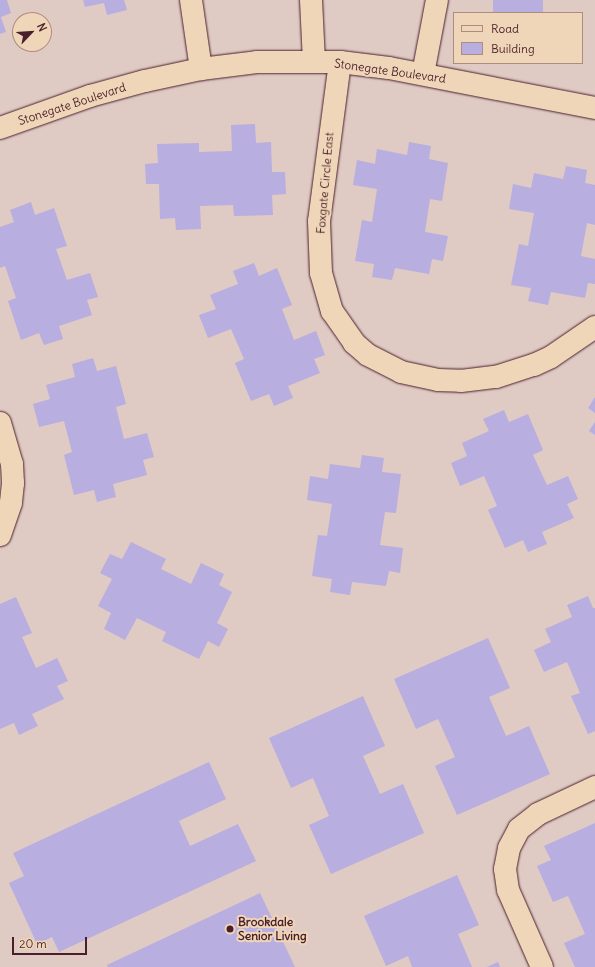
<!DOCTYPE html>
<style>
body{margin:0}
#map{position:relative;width:595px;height:967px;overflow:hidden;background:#dfcac4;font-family:Delius,sans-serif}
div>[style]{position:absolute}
.building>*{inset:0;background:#b8aedf;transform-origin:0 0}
.roads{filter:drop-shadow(0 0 1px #4a1f2b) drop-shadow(0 0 1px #4a1f2b)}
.minor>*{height:22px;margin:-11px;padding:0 11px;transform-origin:11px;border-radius:11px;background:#f0d6b8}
.dots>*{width:11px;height:11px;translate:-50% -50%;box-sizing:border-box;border:2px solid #f0d6b8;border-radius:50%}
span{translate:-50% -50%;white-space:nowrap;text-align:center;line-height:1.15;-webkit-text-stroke:4px #f0d6b8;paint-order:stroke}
.street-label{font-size:12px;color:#4a1f2b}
.poi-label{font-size:12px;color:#4a1f2b;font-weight:700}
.left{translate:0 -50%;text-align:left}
.legend{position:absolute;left:453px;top:12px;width:130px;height:52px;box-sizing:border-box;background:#f0d6b8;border:1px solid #ae8d80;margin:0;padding:5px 7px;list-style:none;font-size:12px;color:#4a1f2b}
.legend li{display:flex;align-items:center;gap:8px;height:20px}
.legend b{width:20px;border:1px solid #ae8d80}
.north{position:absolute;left:12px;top:12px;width:40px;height:40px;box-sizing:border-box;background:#f0d6b8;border:1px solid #ae8d80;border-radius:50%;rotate:65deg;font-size:11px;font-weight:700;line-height:16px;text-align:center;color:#4a1f2b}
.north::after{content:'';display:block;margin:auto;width:14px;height:18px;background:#4a1f2b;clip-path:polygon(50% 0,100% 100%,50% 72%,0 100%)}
.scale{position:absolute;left:12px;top:937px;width:75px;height:18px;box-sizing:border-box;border:2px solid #4a1f2b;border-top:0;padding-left:5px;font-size:12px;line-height:14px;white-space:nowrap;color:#4a1f2b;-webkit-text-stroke:3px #f0d6b8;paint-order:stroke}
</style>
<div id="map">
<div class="building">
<div style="clip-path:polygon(0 0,7px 0,11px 13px,1px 17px,6px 32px,0 34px)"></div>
<div style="clip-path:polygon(83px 0,124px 0,127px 10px,107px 15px,104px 3px,85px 7px)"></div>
<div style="left:493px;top:0;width:50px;height:13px"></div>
<div style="clip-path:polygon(255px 124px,256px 143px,271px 142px,272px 172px,285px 172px,286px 194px,272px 195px,273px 215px,234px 216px,233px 205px,200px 206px,201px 229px,176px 230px,175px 218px,160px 219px,159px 184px,146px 184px,145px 164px,158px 163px,157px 144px,199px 143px,199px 152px,232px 151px,231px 125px)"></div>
<div style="clip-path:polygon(409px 142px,431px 146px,429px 159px,448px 163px,442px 201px,430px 199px,425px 232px,448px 236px,443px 261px,432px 259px,429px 274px,395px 268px,392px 280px,372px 277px,374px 264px,355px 261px,362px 220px,372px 222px,377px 189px,353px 185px,357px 160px,375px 164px,377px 149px,407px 155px)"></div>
<div style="clip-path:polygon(566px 166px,587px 170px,585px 183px,595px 185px,595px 225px,587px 223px,581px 256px,595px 259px,595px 284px,588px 283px,585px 298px,551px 292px,548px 305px,528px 301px,531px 288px,511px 285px,519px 244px,528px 246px,534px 213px,509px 209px,513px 184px,531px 188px,534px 173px,563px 179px)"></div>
<div style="clip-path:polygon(31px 202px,35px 215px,54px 208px,67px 246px,56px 249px,67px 280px,90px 273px,98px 297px,87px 300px,92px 315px,59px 326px,63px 339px,44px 345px,39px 333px,21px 340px,8px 301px,16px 298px,5px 266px,0 268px,0 227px,14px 222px,10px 210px)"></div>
<div style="clip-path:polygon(254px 263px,259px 276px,277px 268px,292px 305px,282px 309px,294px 340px,316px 331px,325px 355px,314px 359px,320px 373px,288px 386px,293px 398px,274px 406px,269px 394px,251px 401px,235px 363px,244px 359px,231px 329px,208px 338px,199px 315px,216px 309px,210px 295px,238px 284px,233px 271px)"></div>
<div style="clip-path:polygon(93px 358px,97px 371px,116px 366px,126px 404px,116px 407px,124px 439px,147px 433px,154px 457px,143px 460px,147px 475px,113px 484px,116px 497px,97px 502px,94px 490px,74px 495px,64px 455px,72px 452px,64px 421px,39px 427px,33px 404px,50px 399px,46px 385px,75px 377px,72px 364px)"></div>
<div style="clip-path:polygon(595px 397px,595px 413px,588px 408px)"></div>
<div style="clip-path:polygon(504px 410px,509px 422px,528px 414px,543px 450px,533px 455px,547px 485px,568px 476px,578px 499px,567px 504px,574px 518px,542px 532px,547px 544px,528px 552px,523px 540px,505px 548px,488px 510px,497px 506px,484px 476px,460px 486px,451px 463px,467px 456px,462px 443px,489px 431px,483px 419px)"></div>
<div style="clip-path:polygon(595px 422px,595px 435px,589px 431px)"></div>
<div style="clip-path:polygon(362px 455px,384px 458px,382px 472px,401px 474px,396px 513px,385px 512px,380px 545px,403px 548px,400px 573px,389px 571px,386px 586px,352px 582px,350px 595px,330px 592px,332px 579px,312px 576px,318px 535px,327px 536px,332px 504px,307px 500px,310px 476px,328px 479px,330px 464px,360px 468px)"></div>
<div style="clip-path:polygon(131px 542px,166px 559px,161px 569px,191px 584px,201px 563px,224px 574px,219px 585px,232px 592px,217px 623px,228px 629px,219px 647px,208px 641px,199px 659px,162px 641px,166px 632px,137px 618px,125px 640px,104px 629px,111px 613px,98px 606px,112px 579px,100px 573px,110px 554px,122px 559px)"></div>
<div style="clip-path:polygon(588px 596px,593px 608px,595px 608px,595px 731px,588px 734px,571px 696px,580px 693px,567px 662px,544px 672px,534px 650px,551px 642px,545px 629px,572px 617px,567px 605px)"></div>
<div style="clip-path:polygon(16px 597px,32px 633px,22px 637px,36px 668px,57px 658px,68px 681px,57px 686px,64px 699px,32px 714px,38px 726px,19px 735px,14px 723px,0 729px,0 604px)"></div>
<div style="clip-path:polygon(488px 638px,510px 688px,489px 697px,506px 736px,529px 726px,550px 774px,457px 815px,435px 766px,455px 757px,438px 719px,416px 729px,394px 679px)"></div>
<div style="clip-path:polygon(363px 696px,385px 746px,363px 756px,380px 794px,403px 784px,424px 833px,331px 874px,309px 825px,329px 816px,313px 778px,291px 788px,269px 738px)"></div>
<div style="clip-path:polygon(209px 762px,226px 799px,179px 821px,190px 846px,238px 824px,256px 861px,59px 952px,52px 937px,37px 944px,9px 883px,24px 876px,13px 853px)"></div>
<div style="clip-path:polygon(595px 823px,595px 967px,575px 967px,564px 943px,585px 934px,568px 896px,553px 902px,537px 866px,551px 860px,544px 846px)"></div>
<div style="clip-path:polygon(457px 875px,479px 925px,458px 934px,472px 967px,412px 967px,408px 956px,386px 966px,364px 916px)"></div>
<div style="clip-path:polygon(260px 893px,295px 967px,108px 967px,107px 965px)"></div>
<div style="clip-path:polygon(498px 962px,500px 967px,487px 967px)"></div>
</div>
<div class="roads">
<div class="minor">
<div style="left:191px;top:0;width:70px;rotate:81.8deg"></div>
<div style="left:311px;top:0;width:61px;rotate:87.2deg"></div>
<div style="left:340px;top:62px;width:160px;rotate:97.5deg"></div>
<div style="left:319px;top:221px;width:52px;rotate:87.8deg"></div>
<div style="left:321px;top:273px;width:40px;rotate:74deg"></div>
<div style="left:332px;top:311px;width:39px;rotate:55deg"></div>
<div style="left:354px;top:343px;width:18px;rotate:41deg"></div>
<div style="left:368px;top:355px;width:37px;rotate:27deg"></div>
<div style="left:401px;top:372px;width:38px;rotate:12deg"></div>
<div style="left:438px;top:380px;width:23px;rotate:2deg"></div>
<div style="left:461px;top:381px;width:35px;rotate:-7deg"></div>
<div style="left:496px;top:377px;width:40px;rotate:-18deg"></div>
<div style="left:534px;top:365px;width:19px;rotate:-25deg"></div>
<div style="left:551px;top:357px;width:53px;rotate:-34.3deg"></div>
<div style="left:423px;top:74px;width:75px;rotate:-79.3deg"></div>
<div style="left:0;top:128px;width:96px;rotate:-19.6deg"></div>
<div style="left:90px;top:96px;width:57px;rotate:-15.3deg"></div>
<div style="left:145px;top:81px;width:57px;rotate:-12.1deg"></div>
<div style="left:201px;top:69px;width:56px;rotate:-7.1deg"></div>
<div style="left:257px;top:62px;width:83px"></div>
<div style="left:340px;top:62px;width:49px;rotate:7deg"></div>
<div style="left:389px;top:68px;width:210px;rotate:11deg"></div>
<div style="left:0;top:423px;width:43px;rotate:73.7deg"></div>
<div style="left:12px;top:464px;width:19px;rotate:87deg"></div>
<div style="left:13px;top:483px;width:20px;rotate:96deg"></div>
<div style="left:11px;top:503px;width:34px;rotate:109deg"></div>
<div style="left:542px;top:967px;width:84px;rotate:-113.8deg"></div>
<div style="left:508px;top:890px;width:21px;rotate:-98deg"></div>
<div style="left:505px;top:869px;width:21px;rotate:-79deg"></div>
<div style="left:509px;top:848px;width:21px;rotate:-62deg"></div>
<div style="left:519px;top:829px;width:24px;rotate:-38deg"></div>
<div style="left:538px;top:814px;width:63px;rotate:-25.3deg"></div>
</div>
</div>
<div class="dots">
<div style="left:230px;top:929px;background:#4a1f2b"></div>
</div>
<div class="street-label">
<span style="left:390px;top:71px;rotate:8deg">Stonegate Boulevard</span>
<span style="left:72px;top:104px;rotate:-18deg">Stonegate Boulevard</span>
<span style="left:325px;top:183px;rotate:-85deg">Foxgate Circle East</span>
</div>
<div class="poi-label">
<span class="left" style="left:238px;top:929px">Brookdale<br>Senior Living</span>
</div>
<ul class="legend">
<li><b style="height:5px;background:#f0d6b8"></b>Road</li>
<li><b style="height:11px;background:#b8aedf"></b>Building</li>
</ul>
<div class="north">N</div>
<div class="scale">20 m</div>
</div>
